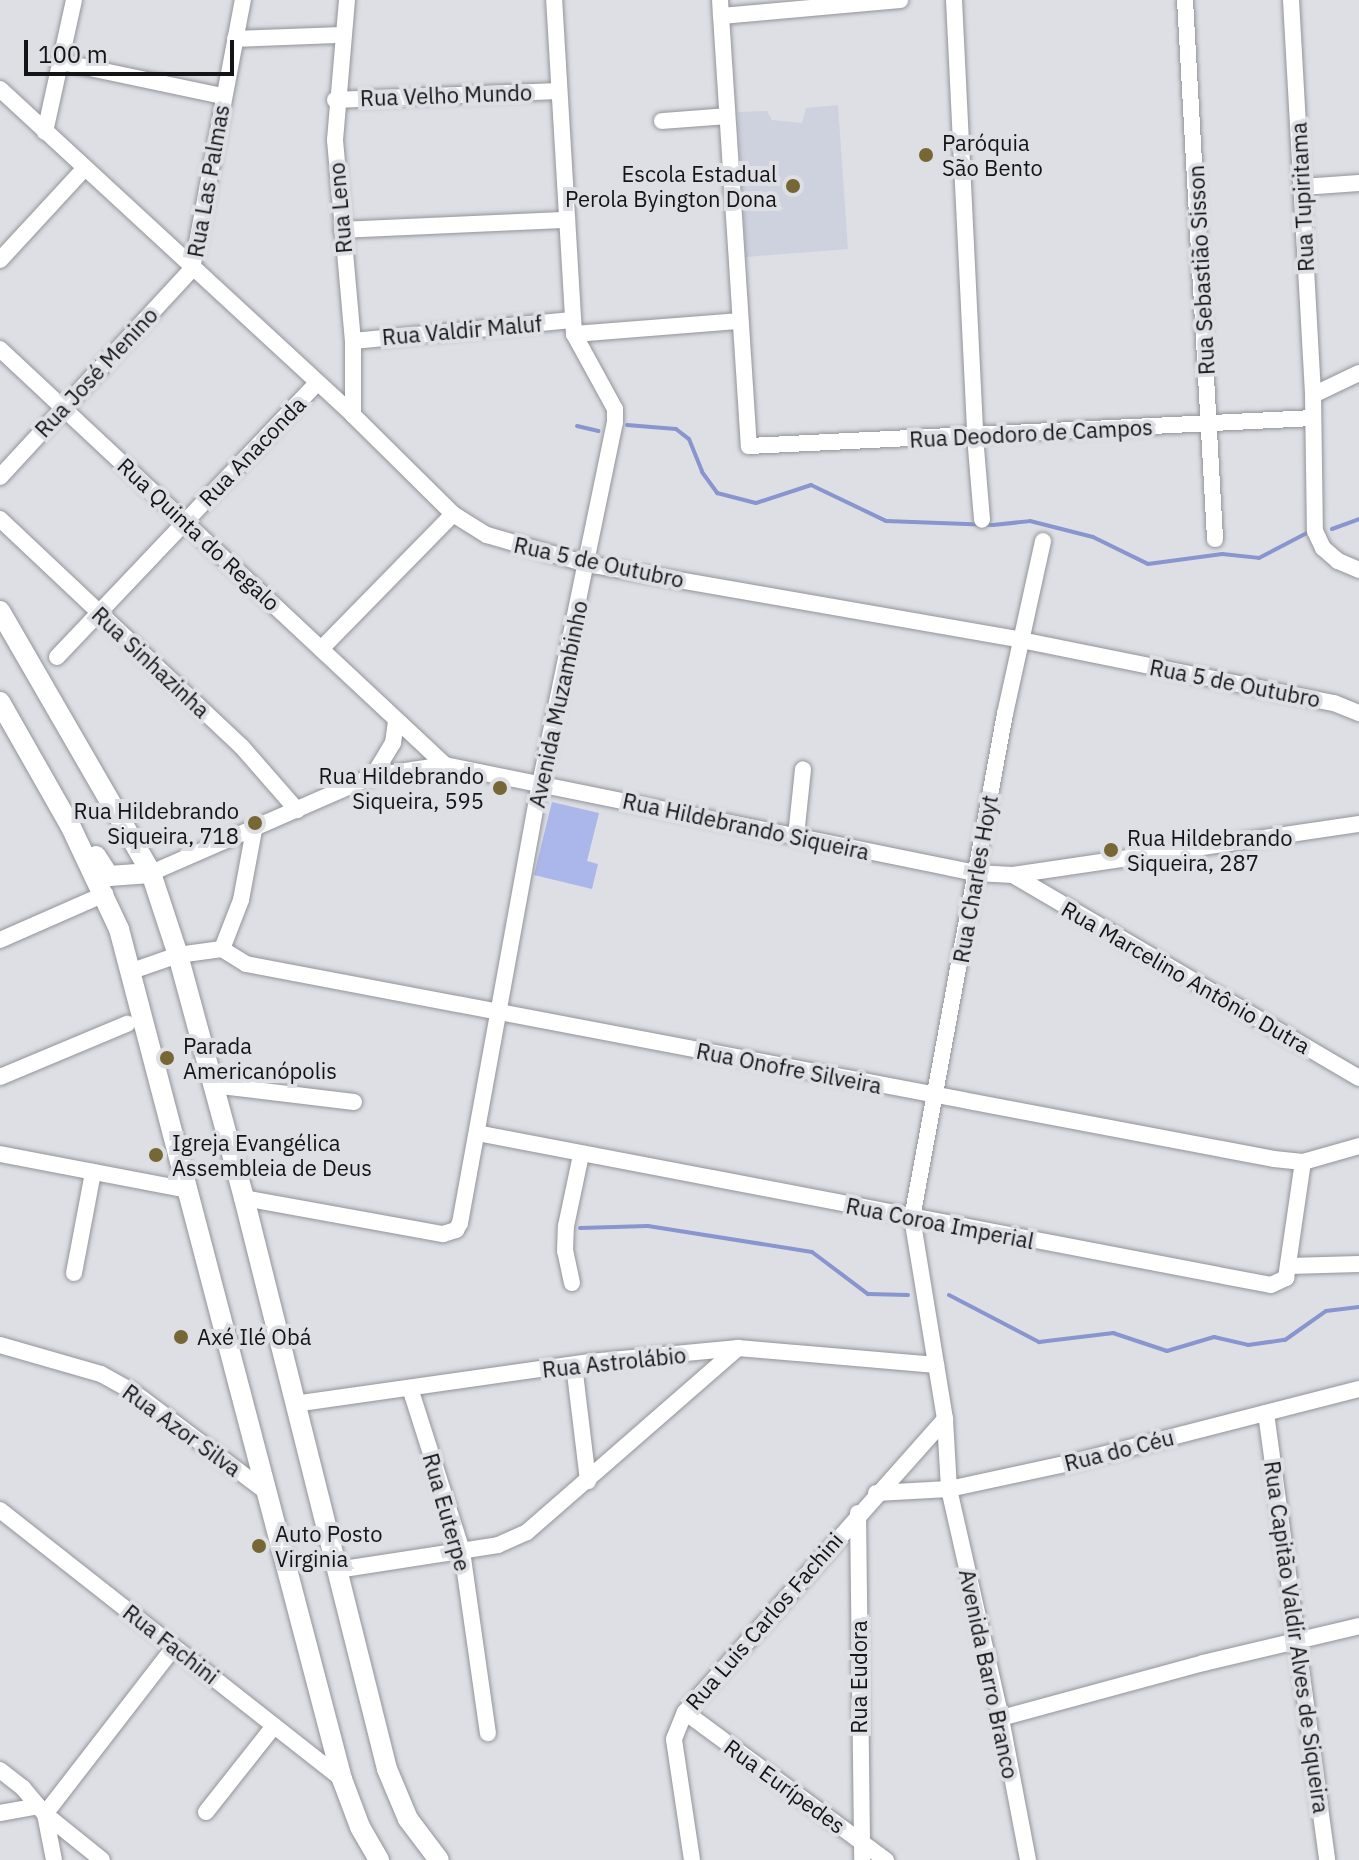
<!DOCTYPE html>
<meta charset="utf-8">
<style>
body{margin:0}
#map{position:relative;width:1359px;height:1860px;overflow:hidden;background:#dddfe5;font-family:"IBM Plex Sans",sans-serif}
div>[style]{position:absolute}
.built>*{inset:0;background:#ced2df}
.green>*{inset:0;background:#abb7ea}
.stream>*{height:4px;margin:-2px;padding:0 2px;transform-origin:2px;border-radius:2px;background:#8895ce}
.roads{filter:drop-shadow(0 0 2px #929499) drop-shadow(0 0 2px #929499)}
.minor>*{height:16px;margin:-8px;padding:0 8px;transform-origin:8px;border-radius:8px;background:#fff}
.major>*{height:20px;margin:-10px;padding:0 10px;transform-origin:10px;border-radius:10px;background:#fff}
.dots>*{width:22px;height:22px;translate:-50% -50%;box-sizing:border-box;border:4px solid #dddfe5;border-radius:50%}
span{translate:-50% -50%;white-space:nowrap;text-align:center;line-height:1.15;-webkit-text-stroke:8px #dddfe5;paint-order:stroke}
.street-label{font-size:22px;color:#141416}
.poi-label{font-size:22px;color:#141416}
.left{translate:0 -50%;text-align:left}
.right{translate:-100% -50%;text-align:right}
.scale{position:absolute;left:24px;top:40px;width:210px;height:36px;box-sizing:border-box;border:4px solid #141416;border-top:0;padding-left:10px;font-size:24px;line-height:28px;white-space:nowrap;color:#141416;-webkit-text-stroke:6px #dddfe5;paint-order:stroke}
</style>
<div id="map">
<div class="built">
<div style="clip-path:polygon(838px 105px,848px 249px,746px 257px,738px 112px,767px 111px,772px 120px,802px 123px,806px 108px)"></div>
</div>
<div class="green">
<div style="clip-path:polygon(552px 802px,599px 813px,587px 861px,598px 864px,592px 889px,534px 875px)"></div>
</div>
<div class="stream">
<div style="left:627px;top:425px;width:49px;rotate:4.7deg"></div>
<div style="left:676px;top:429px;width:16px;rotate:38deg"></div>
<div style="left:689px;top:439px;width:35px;rotate:68deg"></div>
<div style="left:702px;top:472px;width:26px;rotate:54deg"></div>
<div style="left:717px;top:493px;width:40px;rotate:14.4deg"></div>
<div style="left:756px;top:503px;width:58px;rotate:-18.1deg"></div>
<div style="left:811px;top:485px;width:83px;rotate:25.6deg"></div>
<div style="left:886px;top:521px;width:107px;rotate:2.1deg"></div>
<div style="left:993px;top:525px;width:37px;rotate:-6deg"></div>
<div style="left:1030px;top:521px;width:65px;rotate:14.3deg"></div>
<div style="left:1093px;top:537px;width:61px;rotate:26.1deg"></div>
<div style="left:1148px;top:564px;width:75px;rotate:-7.7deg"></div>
<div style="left:1222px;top:554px;width:37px;rotate:6deg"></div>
<div style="left:1259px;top:558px;width:54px;rotate:-27.5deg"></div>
<div style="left:577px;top:426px;width:22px;rotate:13deg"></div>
<div style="left:1332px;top:529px;width:29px;rotate:-20deg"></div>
<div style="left:580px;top:1228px;width:68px;rotate:-1.7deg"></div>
<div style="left:648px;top:1226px;width:166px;rotate:9deg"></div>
<div style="left:812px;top:1252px;width:70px;rotate:36.9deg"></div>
<div style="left:868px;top:1294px;width:40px;rotate:1.4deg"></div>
<div style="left:949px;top:1295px;width:102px;rotate:27.6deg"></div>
<div style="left:1039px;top:1342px;width:75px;rotate:-6.9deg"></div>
<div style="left:1113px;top:1333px;width:57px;rotate:18.4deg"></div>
<div style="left:1167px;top:1351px;width:49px;rotate:-16.6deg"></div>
<div style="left:1214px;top:1337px;width:35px;rotate:13deg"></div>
<div style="left:1248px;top:1345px;width:37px;rotate:-8deg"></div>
<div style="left:1285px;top:1340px;width:50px;rotate:-35.3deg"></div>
<div style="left:1326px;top:1311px;width:33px;rotate:-7deg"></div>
</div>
<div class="roads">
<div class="minor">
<div style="left:347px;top:0;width:141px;rotate:94.9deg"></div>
<div style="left:335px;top:140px;width:202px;rotate:84.9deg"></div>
<div style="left:353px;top:341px;width:74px;rotate:90deg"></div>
<div style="left:720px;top:0;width:447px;rotate:86.3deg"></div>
<div style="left:749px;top:446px;width:565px;rotate:-2.84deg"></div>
<div style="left:954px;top:0;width:437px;rotate:87.2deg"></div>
<div style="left:975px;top:436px;width:84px;rotate:85.2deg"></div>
<div style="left:1185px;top:0;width:540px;rotate:86.81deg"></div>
<div style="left:1291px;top:0;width:396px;rotate:86.8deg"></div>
<div style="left:1313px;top:395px;width:136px;rotate:89.2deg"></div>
<div style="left:1315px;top:531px;width:19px;rotate:65deg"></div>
<div style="left:1323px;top:548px;width:20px;rotate:41deg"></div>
<div style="left:1338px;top:561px;width:23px;rotate:23deg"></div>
<div style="left:721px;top:16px;width:180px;rotate:-5.1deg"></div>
<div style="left:235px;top:39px;width:106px;rotate:-2.2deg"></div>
<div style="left:61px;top:62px;width:166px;rotate:11.9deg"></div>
<div style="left:0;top:89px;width:481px;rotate:42.7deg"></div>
<div style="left:353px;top:415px;width:141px;rotate:44.7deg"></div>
<div style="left:453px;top:514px;width:40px;rotate:32deg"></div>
<div style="left:487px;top:535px;width:104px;rotate:16.2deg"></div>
<div style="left:587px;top:564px;width:441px;rotate:9.9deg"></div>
<div style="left:1021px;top:640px;width:319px;rotate:11.4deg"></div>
<div style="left:1334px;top:703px;width:27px;rotate:22deg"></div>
<div style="left:335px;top:100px;width:222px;rotate:-2.3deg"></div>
<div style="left:662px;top:121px;width:65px;rotate:-4.4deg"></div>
<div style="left:45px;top:132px;width:135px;rotate:-77.6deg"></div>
<div style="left:1302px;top:187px;width:57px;rotate:-4deg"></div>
<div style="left:342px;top:230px;width:224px;rotate:-2.6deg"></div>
<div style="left:0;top:260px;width:125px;rotate:-47.3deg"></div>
<div style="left:574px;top:334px;width:167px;rotate:-4.5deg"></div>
<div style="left:353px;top:341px;width:220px;rotate:-5.5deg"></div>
<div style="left:0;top:349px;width:609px;rotate:43.07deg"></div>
<div style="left:1313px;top:395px;width:51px;rotate:-25.6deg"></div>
<div style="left:0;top:477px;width:283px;rotate:-47.3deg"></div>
<div style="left:192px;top:269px;width:274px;rotate:-79.3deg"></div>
<div style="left:0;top:519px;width:332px;rotate:43.3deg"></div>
<div style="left:242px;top:747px;width:84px;rotate:48.9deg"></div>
<div style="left:321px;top:649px;width:189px;rotate:-45.6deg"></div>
<div style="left:57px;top:657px;width:376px;rotate:-46.5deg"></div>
<div style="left:373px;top:776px;width:39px;rotate:-59deg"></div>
<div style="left:393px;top:743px;width:22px;rotate:-82deg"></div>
<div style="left:796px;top:836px;width:67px;rotate:-84deg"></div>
<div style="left:151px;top:873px;width:242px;rotate:-23.6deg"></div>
<div style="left:373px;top:776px;width:73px;rotate:-8.7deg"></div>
<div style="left:445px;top:765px;width:542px;rotate:11.5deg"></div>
<div style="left:976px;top:873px;width:37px;rotate:3deg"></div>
<div style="left:1013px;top:875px;width:350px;rotate:-8.4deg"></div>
<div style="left:1013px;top:875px;width:401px;rotate:30.4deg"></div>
<div style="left:0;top:940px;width:115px;rotate:-23.7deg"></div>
<div style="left:222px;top:949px;width:28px;rotate:32deg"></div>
<div style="left:246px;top:964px;width:1046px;rotate:10.74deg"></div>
<div style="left:1274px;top:1159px;width:29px;rotate:6deg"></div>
<div style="left:1303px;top:1162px;width:58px;rotate:-15.9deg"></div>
<div style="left:132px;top:971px;width:49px;rotate:-19.2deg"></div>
<div style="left:178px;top:955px;width:44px;rotate:-7.8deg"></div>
<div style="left:222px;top:949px;width:53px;rotate:-68.8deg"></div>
<div style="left:241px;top:900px;width:71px;rotate:-79.5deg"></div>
<div style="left:0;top:1077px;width:138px;rotate:-22.7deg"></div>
<div style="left:213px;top:1085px;width:142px;rotate:6.9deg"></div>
<div style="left:477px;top:1133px;width:808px;rotate:10.84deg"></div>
<div style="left:1271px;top:1285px;width:17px;rotate:-25deg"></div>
<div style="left:1286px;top:1278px;width:117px;rotate:-81.7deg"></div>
<div style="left:0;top:1154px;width:191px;rotate:10.8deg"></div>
<div style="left:244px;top:1198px;width:202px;rotate:10.3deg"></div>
<div style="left:443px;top:1234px;width:14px;rotate:-17deg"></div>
<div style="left:456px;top:1230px;width:8px;rotate:-60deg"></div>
<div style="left:460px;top:1223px;width:446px;rotate:-79.7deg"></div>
<div style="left:540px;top:784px;width:370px;rotate:-78.3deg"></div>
<div style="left:615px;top:422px;width:13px;rotate:-90deg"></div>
<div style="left:615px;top:409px;width:85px;rotate:-118.7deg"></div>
<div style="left:574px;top:334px;width:335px;rotate:-93.4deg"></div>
<div style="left:1289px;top:1266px;width:70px;rotate:-1.6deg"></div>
<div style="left:74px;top:1273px;width:103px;rotate:-79.3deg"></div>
<div style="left:572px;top:1283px;width:33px;rotate:-102deg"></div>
<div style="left:565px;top:1251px;width:25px;rotate:-88deg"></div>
<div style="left:566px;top:1226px;width:73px;rotate:-78.1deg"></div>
<div style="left:0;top:1345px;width:105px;rotate:16deg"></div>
<div style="left:101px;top:1374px;width:35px;rotate:29deg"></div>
<div style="left:132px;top:1391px;width:170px;rotate:36.9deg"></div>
<div style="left:574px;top:1365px;width:117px;rotate:83.1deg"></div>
<div style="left:410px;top:1388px;width:171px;rotate:72.3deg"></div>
<div style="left:462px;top:1551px;width:184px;rotate:81.9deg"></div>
<div style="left:294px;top:1404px;width:299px;rotate:-8.1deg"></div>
<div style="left:590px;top:1362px;width:149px;rotate:-5.4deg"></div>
<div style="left:738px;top:1348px;width:199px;rotate:4.9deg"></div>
<div style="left:1266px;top:1413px;width:451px;rotate:82.2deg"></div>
<div style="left:876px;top:1493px;width:73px;rotate:-3.1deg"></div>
<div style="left:949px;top:1489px;width:132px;rotate:-12.2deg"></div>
<div style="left:1078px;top:1461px;width:290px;rotate:-14.4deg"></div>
<div style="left:0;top:1510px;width:435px;rotate:38.2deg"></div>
<div style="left:858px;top:1513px;width:347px;rotate:89.3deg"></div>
<div style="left:337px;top:1570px;width:163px;rotate:-8.8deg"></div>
<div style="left:498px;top:1545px;width:32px;rotate:-24deg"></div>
<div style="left:527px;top:1532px;width:280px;rotate:-41.1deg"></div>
<div style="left:685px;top:1712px;width:250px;rotate:36.4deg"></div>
<div style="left:1001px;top:1718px;width:209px;rotate:-15.2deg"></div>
<div style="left:1203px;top:1663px;width:160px;rotate:-13.3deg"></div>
<div style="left:0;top:1770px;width:29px;rotate:38deg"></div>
<div style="left:23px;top:1788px;width:34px;rotate:50deg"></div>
<div style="left:45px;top:1814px;width:73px;rotate:38.9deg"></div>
<div style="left:206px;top:1812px;width:110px;rotate:-51.7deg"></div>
<div style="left:0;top:1813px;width:39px;rotate:-10deg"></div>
<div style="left:54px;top:1860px;width:47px;rotate:-101.1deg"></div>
<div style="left:45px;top:1814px;width:211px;rotate:-52.3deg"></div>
<div style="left:692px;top:1860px;width:122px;rotate:-98.5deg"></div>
<div style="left:674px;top:1739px;width:29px;rotate:-68deg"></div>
<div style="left:685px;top:1712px;width:392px;rotate:-48.4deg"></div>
<div style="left:1028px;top:1860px;width:145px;rotate:-100.8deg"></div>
<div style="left:1001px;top:1718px;width:235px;rotate:-102.8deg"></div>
<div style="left:949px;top:1489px;width:70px;rotate:-93.3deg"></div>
<div style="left:945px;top:1419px;width:204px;rotate:-99.3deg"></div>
<div style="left:912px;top:1218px;width:513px;rotate:-79.55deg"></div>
<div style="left:1005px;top:714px;width:177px;rotate:-77.6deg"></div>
</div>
<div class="major">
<div style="left:0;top:611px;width:302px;rotate:60deg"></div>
<div style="left:151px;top:873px;width:86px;rotate:71.8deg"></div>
<div style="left:178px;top:955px;width:252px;rotate:74.8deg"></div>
<div style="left:244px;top:1198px;width:589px;rotate:75.94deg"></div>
<div style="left:387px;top:1769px;width:54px;rotate:67.2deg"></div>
<div style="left:408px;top:1819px;width:51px;rotate:52.9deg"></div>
<div style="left:0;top:702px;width:142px;rotate:60.4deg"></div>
<div style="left:70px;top:825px;width:115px;rotate:64.8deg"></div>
<div style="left:119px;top:929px;width:879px;rotate:75.3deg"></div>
<div style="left:342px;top:1779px;width:51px;rotate:69.4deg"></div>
<div style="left:360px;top:1827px;width:38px;rotate:60deg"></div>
<div style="left:96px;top:856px;width:24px;rotate:57deg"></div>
<div style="left:109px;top:876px;width:42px;rotate:-4.1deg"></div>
</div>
</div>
<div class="dots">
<div style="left:926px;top:155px;background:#766735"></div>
<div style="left:793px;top:186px;background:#766735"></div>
<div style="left:500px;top:788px;background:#766735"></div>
<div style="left:255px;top:823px;background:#766735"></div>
<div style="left:1111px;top:850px;background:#766735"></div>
<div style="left:167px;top:1058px;background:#766735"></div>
<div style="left:156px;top:1155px;background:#766735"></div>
<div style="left:181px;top:1337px;background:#766735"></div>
<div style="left:259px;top:1546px;background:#766735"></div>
</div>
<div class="street-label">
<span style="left:446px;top:95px;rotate:-2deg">Rua Velho Mundo</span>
<span style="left:208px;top:181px;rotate:-80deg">Rua Las Palmas</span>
<span style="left:1302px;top:197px;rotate:-93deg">Rua Tupiritama</span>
<span style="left:340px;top:208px;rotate:-95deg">Rua Leno</span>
<span style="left:1201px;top:270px;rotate:-93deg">Rua Sebastião Sisson</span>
<span style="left:462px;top:330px;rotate:-5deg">Rua Valdir Maluf</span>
<span style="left:96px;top:372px;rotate:-47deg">Rua José Menino</span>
<span style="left:1031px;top:433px;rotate:-3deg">Rua Deodoro de Campos</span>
<span style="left:252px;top:451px;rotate:-46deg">Rua Anaconda</span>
<span style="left:199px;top:534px;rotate:43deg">Rua Quinta do Regalo</span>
<span style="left:599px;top:562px;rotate:12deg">Rua 5 de Outubro</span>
<span style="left:151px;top:662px;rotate:43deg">Rua Sinhazinha</span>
<span style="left:1235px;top:683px;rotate:11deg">Rua 5 de Outubro</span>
<span style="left:558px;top:704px;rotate:-78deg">Avenida Muzambinho</span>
<span style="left:746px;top:826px;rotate:12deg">Rua Hildebrando Siqueira</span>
<span style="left:975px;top:879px;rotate:-80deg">Rua Charles Hoyt</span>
<span style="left:1186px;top:977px;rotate:30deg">Rua Marcelino Antônio Dutra</span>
<span style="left:789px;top:1068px;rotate:11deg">Rua Onofre Silveira</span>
<span style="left:940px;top:1223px;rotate:11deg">Rua Coroa Imperial</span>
<span style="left:614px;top:1362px;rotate:-6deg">Rua Astrolábio</span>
<span style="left:182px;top:1430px;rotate:36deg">Rua Azor Silva</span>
<span style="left:1119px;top:1450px;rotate:-14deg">Rua do Céu</span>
<span style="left:447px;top:1512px;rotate:74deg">Rua Euterpe</span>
<span style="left:764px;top:1621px;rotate:-49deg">Rua Luis Carlos Fachini</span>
<span style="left:1297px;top:1637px;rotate:82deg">Rua Capitão Valdir Alves de Siqueira</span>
<span style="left:171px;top:1644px;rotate:38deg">Rua Fachini</span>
<span style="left:989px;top:1674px;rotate:78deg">Avenida Barro Branco</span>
<span style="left:859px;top:1677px;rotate:-90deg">Rua Eudora</span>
<span style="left:785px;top:1786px;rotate:36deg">Rua Eurípedes</span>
</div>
<div class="poi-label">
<span class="left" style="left:942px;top:155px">Paróquia<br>São Bento</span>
<span class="right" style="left:777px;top:186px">Escola Estadual<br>Perola Byington Dona</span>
<span class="right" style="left:484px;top:788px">Rua Hildebrando<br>Siqueira, 595</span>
<span class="right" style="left:239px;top:823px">Rua Hildebrando<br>Siqueira, 718</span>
<span class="left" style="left:1127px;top:850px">Rua Hildebrando<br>Siqueira, 287</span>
<span class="left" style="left:183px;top:1058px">Parada<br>Americanópolis</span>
<span class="left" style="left:172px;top:1155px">Igreja Evangélica<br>Assembleia de Deus</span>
<span class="left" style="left:197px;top:1337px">Axé Ilé Obá</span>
<span class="left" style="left:275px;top:1546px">Auto Posto<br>Virginia</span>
</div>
<div class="scale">100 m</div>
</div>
